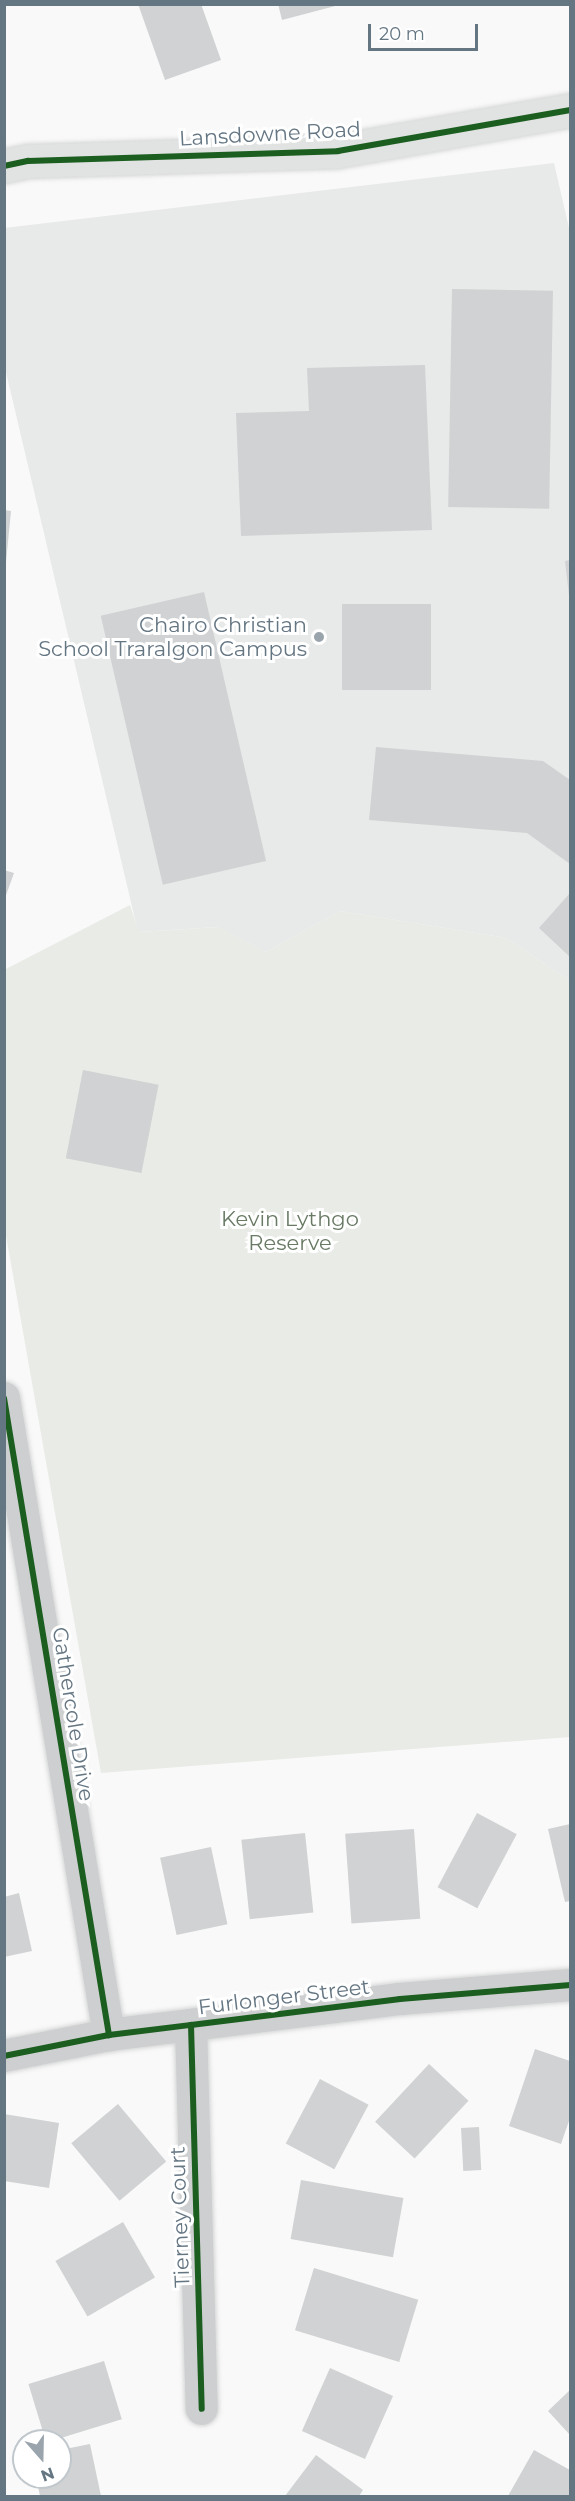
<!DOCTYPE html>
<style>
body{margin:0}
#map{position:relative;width:575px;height:2501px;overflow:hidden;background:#f9f9f9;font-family:Montserrat,sans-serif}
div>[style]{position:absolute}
.built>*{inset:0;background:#e8e9e9}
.green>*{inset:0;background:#e8ebe6}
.building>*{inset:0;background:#d0d2d3;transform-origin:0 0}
.roads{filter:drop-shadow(0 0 2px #d5d6d7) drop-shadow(0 0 2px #d5d6d7)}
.street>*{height:32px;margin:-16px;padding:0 16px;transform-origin:16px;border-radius:16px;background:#cecfd0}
.secondary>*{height:33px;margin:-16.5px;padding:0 16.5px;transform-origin:16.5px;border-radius:16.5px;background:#e1e2e2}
.cycleway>*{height:6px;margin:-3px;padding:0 3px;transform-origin:3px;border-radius:3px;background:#1b5e20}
.dots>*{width:16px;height:16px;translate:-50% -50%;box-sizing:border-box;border:3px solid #fff;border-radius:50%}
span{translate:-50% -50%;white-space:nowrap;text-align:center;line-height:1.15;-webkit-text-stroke:6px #fff;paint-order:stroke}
.street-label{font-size:21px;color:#657683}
.poi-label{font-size:21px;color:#657683}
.right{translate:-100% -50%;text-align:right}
.park-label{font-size:21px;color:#687a64}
.frame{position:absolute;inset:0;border:6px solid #657683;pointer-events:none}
.north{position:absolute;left:12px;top:2429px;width:60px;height:60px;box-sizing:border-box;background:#fff;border:2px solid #c1c8cd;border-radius:50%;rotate:160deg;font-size:16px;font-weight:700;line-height:24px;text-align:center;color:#657683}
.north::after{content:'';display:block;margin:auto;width:21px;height:27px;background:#99a4ac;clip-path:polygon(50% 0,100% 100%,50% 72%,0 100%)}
.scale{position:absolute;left:368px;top:24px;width:110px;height:27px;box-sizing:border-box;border:3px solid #657683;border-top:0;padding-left:8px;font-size:18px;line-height:21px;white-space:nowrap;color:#657683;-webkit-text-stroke:4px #fff;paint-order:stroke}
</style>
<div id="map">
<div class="built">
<div style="clip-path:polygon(554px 163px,570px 232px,570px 981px,507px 938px,340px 911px,266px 952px,218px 927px,138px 932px,5px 368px,4px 228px)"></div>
</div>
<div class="green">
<div style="clip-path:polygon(130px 905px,139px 932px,219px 927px,266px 952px,340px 911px,507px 938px,570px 981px,570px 1737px,101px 1773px,5px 1230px,4px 970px)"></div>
</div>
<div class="building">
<div style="clip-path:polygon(138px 4px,201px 4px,221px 60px,165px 80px)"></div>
<div style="clip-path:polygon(278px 4px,339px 4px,339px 5px,282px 20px)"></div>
<div style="left:452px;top:289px;width:101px;height:218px;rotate:1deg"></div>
<div style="clip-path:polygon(425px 365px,432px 530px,241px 536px,236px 413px,309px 411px,307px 368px)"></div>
<div style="clip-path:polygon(4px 510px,11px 511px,6px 562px,4px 562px)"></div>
<div style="clip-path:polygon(570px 560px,570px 594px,569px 595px,565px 561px)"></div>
<div style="left:204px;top:592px;width:276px;height:106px;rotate:77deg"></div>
<div style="left:342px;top:604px;width:89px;height:86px"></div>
<div style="clip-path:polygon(376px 747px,543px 761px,570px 780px,570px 864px,527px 833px,369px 820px)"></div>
<div style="clip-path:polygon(4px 870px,14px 873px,5px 898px,4px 898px)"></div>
<div style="clip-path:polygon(570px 893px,570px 957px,539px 928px)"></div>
<div style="left:83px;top:1070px;width:77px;height:90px;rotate:11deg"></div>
<div style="left:477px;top:1813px;width:45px;height:84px;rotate:28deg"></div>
<div style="clip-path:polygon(570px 1824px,570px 1901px,565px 1902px,548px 1829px)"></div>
<div style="left:414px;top:1829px;width:90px;height:69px;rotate:86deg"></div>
<div style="left:305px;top:1833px;width:80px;height:64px;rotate:84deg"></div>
<div style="left:211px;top:1847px;width:79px;height:52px;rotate:78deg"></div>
<div style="clip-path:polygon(19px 1893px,32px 1951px,4px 1957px,4px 1897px)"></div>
<div style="clip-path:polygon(535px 2049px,570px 2061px,570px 2118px,561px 2144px,509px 2126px)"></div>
<div style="left:429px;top:2064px;width:54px;height:79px;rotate:43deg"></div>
<div style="left:320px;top:2079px;width:55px;height:73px;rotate:28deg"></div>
<div style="left:118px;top:2104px;width:75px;height:61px;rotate:50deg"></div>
<div style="clip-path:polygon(4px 2114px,59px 2123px,49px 2188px,4px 2181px)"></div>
<div style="left:479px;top:2127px;width:43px;height:18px;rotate:87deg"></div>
<div style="left:301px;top:2180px;width:104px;height:60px;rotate:10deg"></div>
<div style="left:123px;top:2222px;width:64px;height:78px;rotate:60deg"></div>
<div style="left:314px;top:2268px;width:109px;height:65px;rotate:17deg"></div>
<div style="left:104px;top:2361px;width:61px;height:79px;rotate:73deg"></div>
<div style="left:330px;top:2368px;width:69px;height:69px;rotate:24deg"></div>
<div style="clip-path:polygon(570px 2390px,570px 2435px,548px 2411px)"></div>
<div style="clip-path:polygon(90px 2444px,101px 2496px,40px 2496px,36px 2477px,60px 2477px,60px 2450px)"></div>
<div style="clip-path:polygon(534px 2450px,570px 2470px,570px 2496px,508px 2496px)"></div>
<div style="clip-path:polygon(316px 2455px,363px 2490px,359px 2496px,285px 2496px)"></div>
</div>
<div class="roads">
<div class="street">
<div style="left:4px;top:1398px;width:646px;rotate:80.64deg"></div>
<div style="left:191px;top:2025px;width:384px;rotate:88.4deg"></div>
<div style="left:4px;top:2056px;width:107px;rotate:-11.3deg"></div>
<div style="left:109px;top:2035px;width:83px;rotate:-7deg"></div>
<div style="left:191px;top:2025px;width:211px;rotate:-7.1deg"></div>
<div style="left:400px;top:1999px;width:171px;rotate:-4.7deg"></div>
</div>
<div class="secondary">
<div style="left:4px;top:166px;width:25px;rotate:-12deg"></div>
<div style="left:28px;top:161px;width:310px;rotate:-1.8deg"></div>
<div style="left:338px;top:151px;width:236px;rotate:-10deg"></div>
</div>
</div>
<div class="cycleway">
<div style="left:4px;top:166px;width:25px;rotate:-12deg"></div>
<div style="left:28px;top:161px;width:310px;rotate:-1.8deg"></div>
<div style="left:338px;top:151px;width:236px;rotate:-10deg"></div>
<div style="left:4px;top:1398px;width:646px;rotate:80.64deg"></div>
<div style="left:191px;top:2025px;width:384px;rotate:88.4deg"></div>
<div style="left:4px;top:2056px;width:107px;rotate:-11.3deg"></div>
<div style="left:109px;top:2035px;width:83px;rotate:-7deg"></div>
<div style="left:191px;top:2025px;width:211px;rotate:-7.1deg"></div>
<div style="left:400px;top:1999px;width:171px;rotate:-4.7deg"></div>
</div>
<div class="dots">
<div style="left:319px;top:637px;background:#99a4ac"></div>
</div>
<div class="street-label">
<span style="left:270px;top:134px;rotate:-3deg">Lansdowne Road</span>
<span style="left:73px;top:1714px;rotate:81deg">Gathercole Drive</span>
<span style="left:284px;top:1997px;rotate:-7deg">Furlonger Street</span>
<span style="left:180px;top:2217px;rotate:-92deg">Tierney Court</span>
</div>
<div class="poi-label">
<span class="right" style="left:307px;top:637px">Chairo Christian<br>School Traralgon Campus</span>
</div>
<div class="park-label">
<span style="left:290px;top:1231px">Kevin Lythgo<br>Reserve</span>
</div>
<div class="frame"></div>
<div class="north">N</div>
<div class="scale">20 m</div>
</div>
